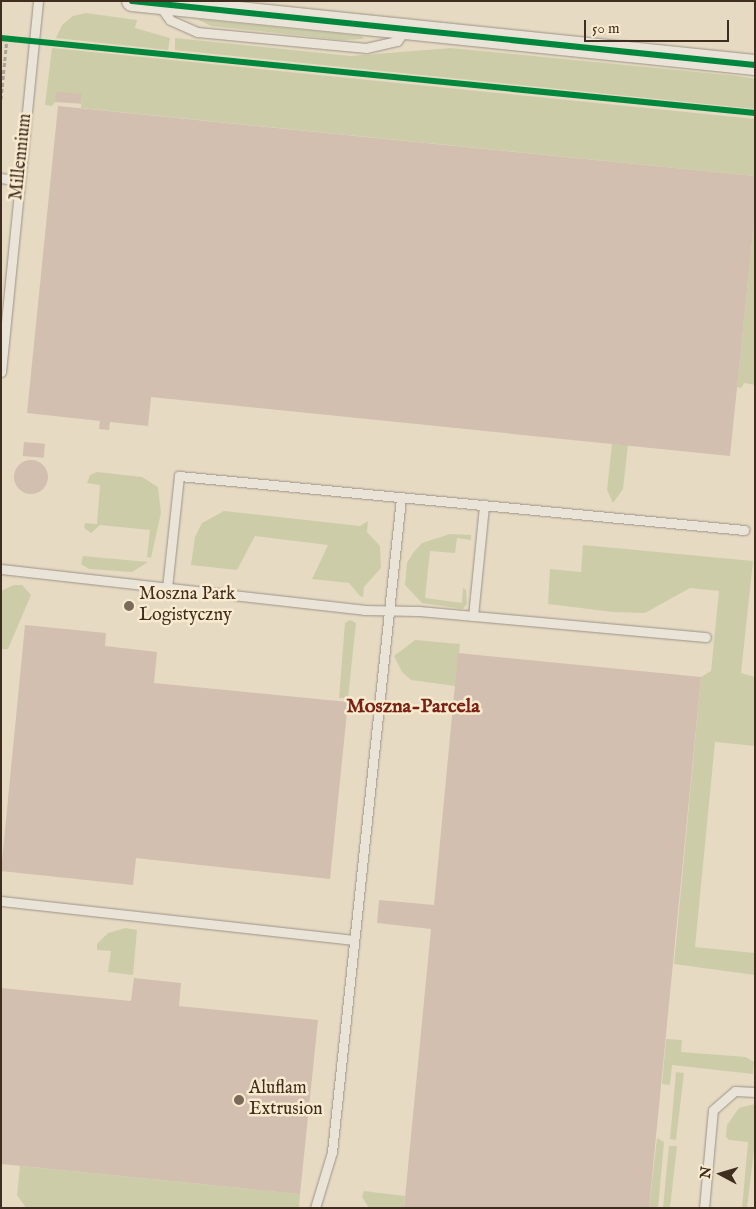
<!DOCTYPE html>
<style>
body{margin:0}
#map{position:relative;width:756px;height:1209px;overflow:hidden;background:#e6dac3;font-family:"IM FELL English",serif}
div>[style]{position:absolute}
.green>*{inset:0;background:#cccda8}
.building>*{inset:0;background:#d2bfaf;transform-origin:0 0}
.round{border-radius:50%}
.path>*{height:3px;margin-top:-1.5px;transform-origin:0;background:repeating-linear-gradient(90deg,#aca59b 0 4px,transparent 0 6.5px)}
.roads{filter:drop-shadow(0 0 1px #9c9385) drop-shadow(0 0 1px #9c9385)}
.service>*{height:9px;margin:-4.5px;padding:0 4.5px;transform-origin:4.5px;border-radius:4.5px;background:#e9e3d8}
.tertiary>*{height:20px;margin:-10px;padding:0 10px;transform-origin:10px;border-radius:10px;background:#e9e3d8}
.cycleway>*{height:6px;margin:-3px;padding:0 3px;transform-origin:3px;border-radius:3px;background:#00873e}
.dots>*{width:14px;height:14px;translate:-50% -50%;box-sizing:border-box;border:2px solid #f8eace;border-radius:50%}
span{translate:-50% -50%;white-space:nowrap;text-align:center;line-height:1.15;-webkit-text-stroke:5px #f8eace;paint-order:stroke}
.street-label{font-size:18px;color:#3f2d20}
.poi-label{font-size:18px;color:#3f2d20}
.left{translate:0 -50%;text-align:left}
.quarter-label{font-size:20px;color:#7a1f14;font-weight:700}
.frame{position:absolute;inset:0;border:2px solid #3f2d20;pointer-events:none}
.north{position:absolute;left:696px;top:1149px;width:50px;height:50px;-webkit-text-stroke:4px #f8eace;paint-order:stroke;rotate:276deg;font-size:14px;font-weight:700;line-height:20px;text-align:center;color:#3f2d20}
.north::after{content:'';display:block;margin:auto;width:18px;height:22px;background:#3f2d20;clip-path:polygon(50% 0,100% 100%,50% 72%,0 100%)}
.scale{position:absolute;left:584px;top:20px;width:145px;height:22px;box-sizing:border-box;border:2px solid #3f2d20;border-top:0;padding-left:6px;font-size:15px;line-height:18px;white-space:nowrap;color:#3f2d20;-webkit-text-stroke:4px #f8eace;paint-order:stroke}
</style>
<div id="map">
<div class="green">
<div style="clip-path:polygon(86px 13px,137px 20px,135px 28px,170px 38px,168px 50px,56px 38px,62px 25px,73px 16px)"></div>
<div style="clip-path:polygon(197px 19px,362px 36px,364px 39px,342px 40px,211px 26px)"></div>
<div style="clip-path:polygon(175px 38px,351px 56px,451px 48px,738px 76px,755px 79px,755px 109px,175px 50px)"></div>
<div style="clip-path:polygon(52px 48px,755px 119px,755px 176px,81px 108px,82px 94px,55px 102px,52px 106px,45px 105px)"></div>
<div style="clip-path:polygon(755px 212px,755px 385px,744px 383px,741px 388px,737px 387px)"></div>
<div style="clip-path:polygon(612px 444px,628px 445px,623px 489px,613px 503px,607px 490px)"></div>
<div style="clip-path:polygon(97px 472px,142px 477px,158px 487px,161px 513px,151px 558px,147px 557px,150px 530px,100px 525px,91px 533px,84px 528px,85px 523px,97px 524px,100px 485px,87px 483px,90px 475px)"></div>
<div style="clip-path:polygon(224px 511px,360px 526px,368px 521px,367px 532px,380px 546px,381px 568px,364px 587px,363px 597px,360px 596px,349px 583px,312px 579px,328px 545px,255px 536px,237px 570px,191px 565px,195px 537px,202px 523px)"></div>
<div style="clip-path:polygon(450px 534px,471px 535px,471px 540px,457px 538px,455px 553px,430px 551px,425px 598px,462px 603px,463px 588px,466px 590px,467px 604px,463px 609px,422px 603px,405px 585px,407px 563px,413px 553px,422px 543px)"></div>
<div style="clip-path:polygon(583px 545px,753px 561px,741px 673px,755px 677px,755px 746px,715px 742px,695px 947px,755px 953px,755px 975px,674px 964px,701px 677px,711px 671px,719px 591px,690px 588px,645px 613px,613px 612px,548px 604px,550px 569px,581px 572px)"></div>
<div style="clip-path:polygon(83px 556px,148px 562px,132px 572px,89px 569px,81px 564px)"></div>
<div style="clip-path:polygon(14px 585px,22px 585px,31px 595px,8px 649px,2px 649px,1px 591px)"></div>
<div style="clip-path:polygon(350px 620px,356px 623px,348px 698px,339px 698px,345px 623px)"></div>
<div style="clip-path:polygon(415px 640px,460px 644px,455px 686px,411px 680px,402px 672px,394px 656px)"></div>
<div style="clip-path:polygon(126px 928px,137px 930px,133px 975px,108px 972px,111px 951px,97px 950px,97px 944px,108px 933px)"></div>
<div style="clip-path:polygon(666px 1039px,682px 1040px,681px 1052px,746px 1057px,754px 1062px,753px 1074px,672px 1065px,670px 1085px,662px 1084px)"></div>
<div style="clip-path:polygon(676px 1072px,684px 1073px,676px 1140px,670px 1139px)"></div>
<div style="clip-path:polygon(755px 1104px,755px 1142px,747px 1208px,742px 1208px,748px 1142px,729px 1140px,726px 1137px,727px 1125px,739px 1108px)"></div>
<div style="clip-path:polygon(657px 1138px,664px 1142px,658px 1208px,649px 1208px)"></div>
<div style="clip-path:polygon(669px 1146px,677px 1146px,670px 1208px,663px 1208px)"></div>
<div style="clip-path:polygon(20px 1166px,300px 1194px,299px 1208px,26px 1208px,17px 1195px)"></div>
<div style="clip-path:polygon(364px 1191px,405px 1196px,404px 1208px,369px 1208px,362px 1197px)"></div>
</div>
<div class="building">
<div style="left:56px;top:92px;width:26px;height:10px;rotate:4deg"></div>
<div style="clip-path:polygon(58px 106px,755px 176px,755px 212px,730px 456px,151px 397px,148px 426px,110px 422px,109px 430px,99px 429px,100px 421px,27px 413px)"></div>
<div style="left:24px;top:442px;width:21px;height:14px;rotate:5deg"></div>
<div class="round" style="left:14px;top:460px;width:34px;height:34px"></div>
<div style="clip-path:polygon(25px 625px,106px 633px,105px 646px,157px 652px,154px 683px,348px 702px,330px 879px,136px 858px,133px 885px,1px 871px)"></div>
<div style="clip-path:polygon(458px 653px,701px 677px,649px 1208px,404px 1208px,431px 929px,377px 923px,379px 900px,434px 905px)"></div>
<div style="clip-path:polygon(134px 978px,181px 983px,179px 1006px,318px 1020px,300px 1194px,1px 1164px,1px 988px,131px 1001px)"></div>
</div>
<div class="path">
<div style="left:1px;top:99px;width:61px;rotate:-84.4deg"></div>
</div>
<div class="roads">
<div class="service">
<div style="left:160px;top:6px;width:17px;rotate:54deg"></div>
<div style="left:170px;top:20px;width:30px;rotate:24deg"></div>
<div style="left:197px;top:32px;width:170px;rotate:5.4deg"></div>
<div style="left:366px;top:48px;width:32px;rotate:-13deg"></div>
<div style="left:397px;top:41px;width:14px;rotate:-54deg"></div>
<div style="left:1px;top:178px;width:19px;rotate:9deg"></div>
<div style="left:1px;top:372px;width:373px;rotate:-84.3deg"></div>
<div style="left:1px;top:569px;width:365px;rotate:6.4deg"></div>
<div style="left:364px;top:610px;width:54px;rotate:1.1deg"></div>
<div style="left:418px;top:611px;width:289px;rotate:5.2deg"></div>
<div style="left:167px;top:588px;width:113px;rotate:-83.9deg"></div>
<div style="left:179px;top:476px;width:568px;rotate:5.46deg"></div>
<div style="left:473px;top:616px;width:112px;rotate:-84.3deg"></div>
<div style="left:1px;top:901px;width:353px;rotate:6.3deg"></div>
<div style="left:315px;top:1208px;width:59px;rotate:-73.1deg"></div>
<div style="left:332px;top:1152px;width:658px;rotate:-83.98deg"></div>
<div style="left:704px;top:1208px;width:98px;rotate:-84.8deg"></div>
<div style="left:713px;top:1110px;width:29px;rotate:-41deg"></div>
<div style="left:735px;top:1091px;width:20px;rotate:3deg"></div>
</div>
<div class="tertiary">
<div style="left:132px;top:1px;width:626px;rotate:5.87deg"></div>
</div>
</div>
<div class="cycleway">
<div style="left:132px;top:1px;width:626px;rotate:5.87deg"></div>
<div style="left:1px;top:38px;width:758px;rotate:5.68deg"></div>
</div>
<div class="dots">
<div style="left:129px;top:606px;background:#796a59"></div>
<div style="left:239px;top:1100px;background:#796a59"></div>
</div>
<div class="street-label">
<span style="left:22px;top:157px;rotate:-84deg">Millennium</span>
</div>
<div class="poi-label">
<span class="left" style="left:139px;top:606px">Moszna Park<br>Logistyczny</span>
<span class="left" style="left:249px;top:1100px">Aluflam<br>Extrusion</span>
</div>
<div class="quarter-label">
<span style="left:413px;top:706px">Moszna-Parcela</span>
</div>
<div class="frame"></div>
<div class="north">N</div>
<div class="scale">50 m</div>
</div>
